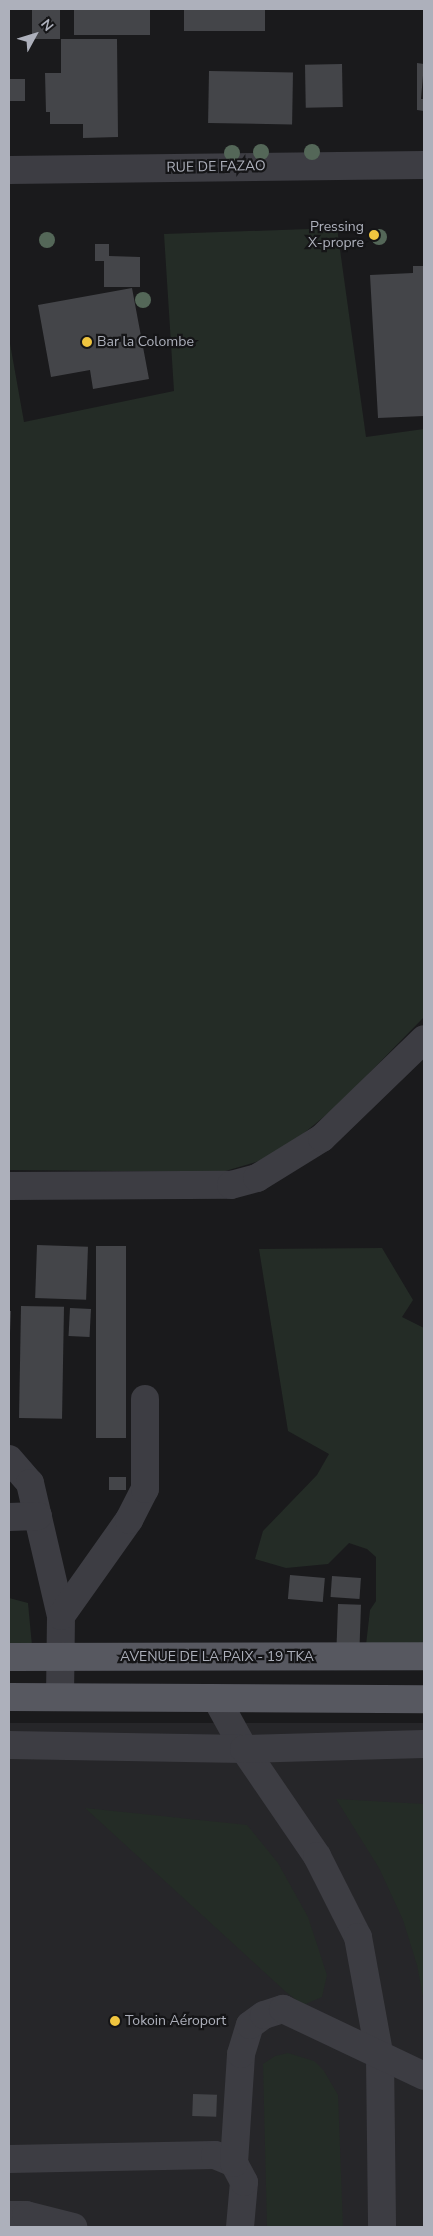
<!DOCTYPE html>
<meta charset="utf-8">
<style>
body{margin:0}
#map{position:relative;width:433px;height:2236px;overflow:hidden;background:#1a1a1c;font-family:"Nunito Sans",sans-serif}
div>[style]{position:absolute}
.built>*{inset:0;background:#262629;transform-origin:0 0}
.green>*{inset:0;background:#242c26}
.building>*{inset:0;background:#444549;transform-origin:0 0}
.minor>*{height:28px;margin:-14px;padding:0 14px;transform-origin:14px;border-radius:14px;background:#3d3d43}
.major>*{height:28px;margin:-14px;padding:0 14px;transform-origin:14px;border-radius:14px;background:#575860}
.trees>*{width:16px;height:16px;margin:-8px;border-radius:50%;background:#546758}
.dots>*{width:14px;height:14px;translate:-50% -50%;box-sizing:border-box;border:2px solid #151517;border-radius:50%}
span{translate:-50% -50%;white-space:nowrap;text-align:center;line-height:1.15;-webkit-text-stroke:4.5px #151517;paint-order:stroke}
.street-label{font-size:14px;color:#adb0bb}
.poi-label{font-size:14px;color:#adb0bb}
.right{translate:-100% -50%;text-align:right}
.left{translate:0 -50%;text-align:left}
.frame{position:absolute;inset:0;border:10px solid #adb0bb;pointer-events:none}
.north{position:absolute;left:10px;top:10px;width:50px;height:50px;-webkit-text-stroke:4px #151517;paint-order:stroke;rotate:51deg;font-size:14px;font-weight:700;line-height:20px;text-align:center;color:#adb0bb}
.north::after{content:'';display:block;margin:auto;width:18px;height:22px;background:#adb0bb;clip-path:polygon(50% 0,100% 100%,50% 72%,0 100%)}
</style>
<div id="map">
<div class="built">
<div style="left:424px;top:1723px;width:504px;height:415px;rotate:90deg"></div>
</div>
<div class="green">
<div style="clip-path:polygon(337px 228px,366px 437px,424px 429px,424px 1017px,337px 1106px,276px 1156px,222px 1172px,9px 1170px,9px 338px,24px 422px,174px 391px,164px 234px)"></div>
<div style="clip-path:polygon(382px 1248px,413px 1300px,402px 1317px,424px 1328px,424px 1647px,366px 1645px,370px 1610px,376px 1601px,376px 1557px,367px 1549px,349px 1543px,328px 1564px,286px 1568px,255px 1559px,263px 1531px,317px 1475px,329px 1454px,288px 1431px,259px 1249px)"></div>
<div style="clip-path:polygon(9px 1598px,28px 1603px,32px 1646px,9px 1644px)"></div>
<div style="clip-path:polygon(336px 1799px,424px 1804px,424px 2002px,417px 1965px,403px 1920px,379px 1868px)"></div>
<div style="clip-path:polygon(85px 1808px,247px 1825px,278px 1863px,308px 1917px,327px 1975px,322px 1997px,303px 2005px,286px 1992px)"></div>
<div style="clip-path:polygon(288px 2053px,314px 2061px,324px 2071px,338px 2095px,343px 2227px,267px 2227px,263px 2064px,275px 2056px)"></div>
</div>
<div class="building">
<div style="left:32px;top:9px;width:28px;height:30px"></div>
<div style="left:74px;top:9px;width:76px;height:26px"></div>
<div style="left:184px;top:9px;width:81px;height:22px"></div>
<div style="clip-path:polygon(61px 39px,117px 39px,118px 137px,83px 138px,83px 124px,50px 124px,50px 112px,46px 112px,45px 73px,61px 73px)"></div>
<div style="clip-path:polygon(417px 63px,424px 64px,421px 99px,424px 99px,424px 111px,417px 110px)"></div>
<div style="left:342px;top:64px;width:43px;height:37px;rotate:89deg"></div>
<div style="left:209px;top:71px;width:84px;height:52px;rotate:1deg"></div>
<div style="left:10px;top:79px;width:15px;height:22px"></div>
<div style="clip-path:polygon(95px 244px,109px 244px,109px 256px,140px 257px,140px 287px,104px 287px,104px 261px,95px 261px)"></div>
<div style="clip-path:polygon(413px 266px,424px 266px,424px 416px,378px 418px,370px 275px,413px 273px)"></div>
<div style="clip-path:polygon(132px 288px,149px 379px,93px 389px,90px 370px,51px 377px,38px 305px)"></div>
<div style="left:37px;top:1245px;width:51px;height:53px;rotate:2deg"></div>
<div style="left:96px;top:1246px;width:30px;height:192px"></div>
<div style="left:21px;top:1306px;width:43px;height:112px;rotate:1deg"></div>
<div style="left:70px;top:1308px;width:21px;height:28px;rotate:3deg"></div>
<div style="clip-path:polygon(9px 1311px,11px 1311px,10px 1333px,9px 1333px)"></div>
<div style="left:109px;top:1477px;width:17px;height:13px"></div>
<div style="left:290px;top:1575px;width:35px;height:24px;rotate:5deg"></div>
<div style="left:332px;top:1576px;width:29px;height:21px;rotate:4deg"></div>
<div style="left:338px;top:1604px;width:23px;height:46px;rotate:2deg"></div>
<div style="left:193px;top:2094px;width:24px;height:22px;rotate:2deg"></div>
</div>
<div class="minor">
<div style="left:9px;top:170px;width:415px;rotate:-0.7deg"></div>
<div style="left:9px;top:1186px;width:222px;rotate:-0.3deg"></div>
<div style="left:231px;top:1185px;width:27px;rotate:-15deg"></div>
<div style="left:257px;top:1178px;width:76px;rotate:-31.6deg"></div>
<div style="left:322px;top:1138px;width:142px;rotate:-44.1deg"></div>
<div style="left:9px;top:1459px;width:32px;rotate:49deg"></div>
<div style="left:30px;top:1483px;width:137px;rotate:76.9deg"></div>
<div style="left:61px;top:1616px;width:81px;rotate:90.7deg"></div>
<div style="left:9px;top:1517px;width:29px;rotate:-2deg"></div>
<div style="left:61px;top:1616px;width:118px;rotate:-54.7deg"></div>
<div style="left:129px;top:1520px;width:35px;rotate:-63deg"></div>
<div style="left:145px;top:1489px;width:90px;rotate:-90deg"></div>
<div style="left:216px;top:1698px;width:58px;rotate:61.2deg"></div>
<div style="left:244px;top:1749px;width:130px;rotate:55.7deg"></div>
<div style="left:317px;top:1856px;width:91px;rotate:63.2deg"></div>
<div style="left:358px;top:1937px;width:123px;rotate:79.7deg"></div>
<div style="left:380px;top:2058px;width:169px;rotate:89.3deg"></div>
<div style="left:9px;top:1745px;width:235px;rotate:1deg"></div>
<div style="left:244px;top:1749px;width:180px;rotate:-1.6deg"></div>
<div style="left:9px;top:2159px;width:206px;rotate:-1.1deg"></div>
<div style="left:215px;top:2155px;width:21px;rotate:23deg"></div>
<div style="left:9px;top:2215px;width:17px"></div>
<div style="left:26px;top:2215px;width:49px;rotate:14.3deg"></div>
<div style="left:240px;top:2227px;width:45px;rotate:-84.9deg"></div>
<div style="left:244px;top:2182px;width:21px;rotate:-118deg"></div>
<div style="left:234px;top:2163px;width:109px;rotate:-86.3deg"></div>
<div style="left:241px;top:2054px;width:30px;rotate:-73deg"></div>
<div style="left:250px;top:2025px;width:17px;rotate:-36deg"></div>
<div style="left:264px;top:2015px;width:20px;rotate:-18deg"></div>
<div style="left:283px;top:2009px;width:156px;rotate:25.4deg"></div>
</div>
<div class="major">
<div style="left:9px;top:1657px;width:415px;rotate:-0.1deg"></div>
<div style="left:9px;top:1697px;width:415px;rotate:0.3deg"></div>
</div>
<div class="trees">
<div style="left:261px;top:152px"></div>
<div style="left:312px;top:152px"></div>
<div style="left:232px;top:153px"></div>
<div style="left:379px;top:237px"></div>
<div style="left:47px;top:240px"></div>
<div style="left:143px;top:300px"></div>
</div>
<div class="dots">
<div style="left:374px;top:235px;background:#f0c53f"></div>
<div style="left:87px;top:342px;background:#f0c53f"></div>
<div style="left:115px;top:2021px;background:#f0c53f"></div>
</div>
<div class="street-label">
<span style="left:216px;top:167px;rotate:-1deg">RUE DE FAZAO</span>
<span style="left:217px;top:1657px">AVENUE DE LA PAIX - 19 TKA</span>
</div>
<div class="poi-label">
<span class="right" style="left:364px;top:235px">Pressing<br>X-propre</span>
<span class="left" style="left:97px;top:342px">Bar la Colombe</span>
<span class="left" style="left:125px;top:2021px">Tokoin Aéroport</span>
</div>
<div class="frame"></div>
<div class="north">N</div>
</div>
